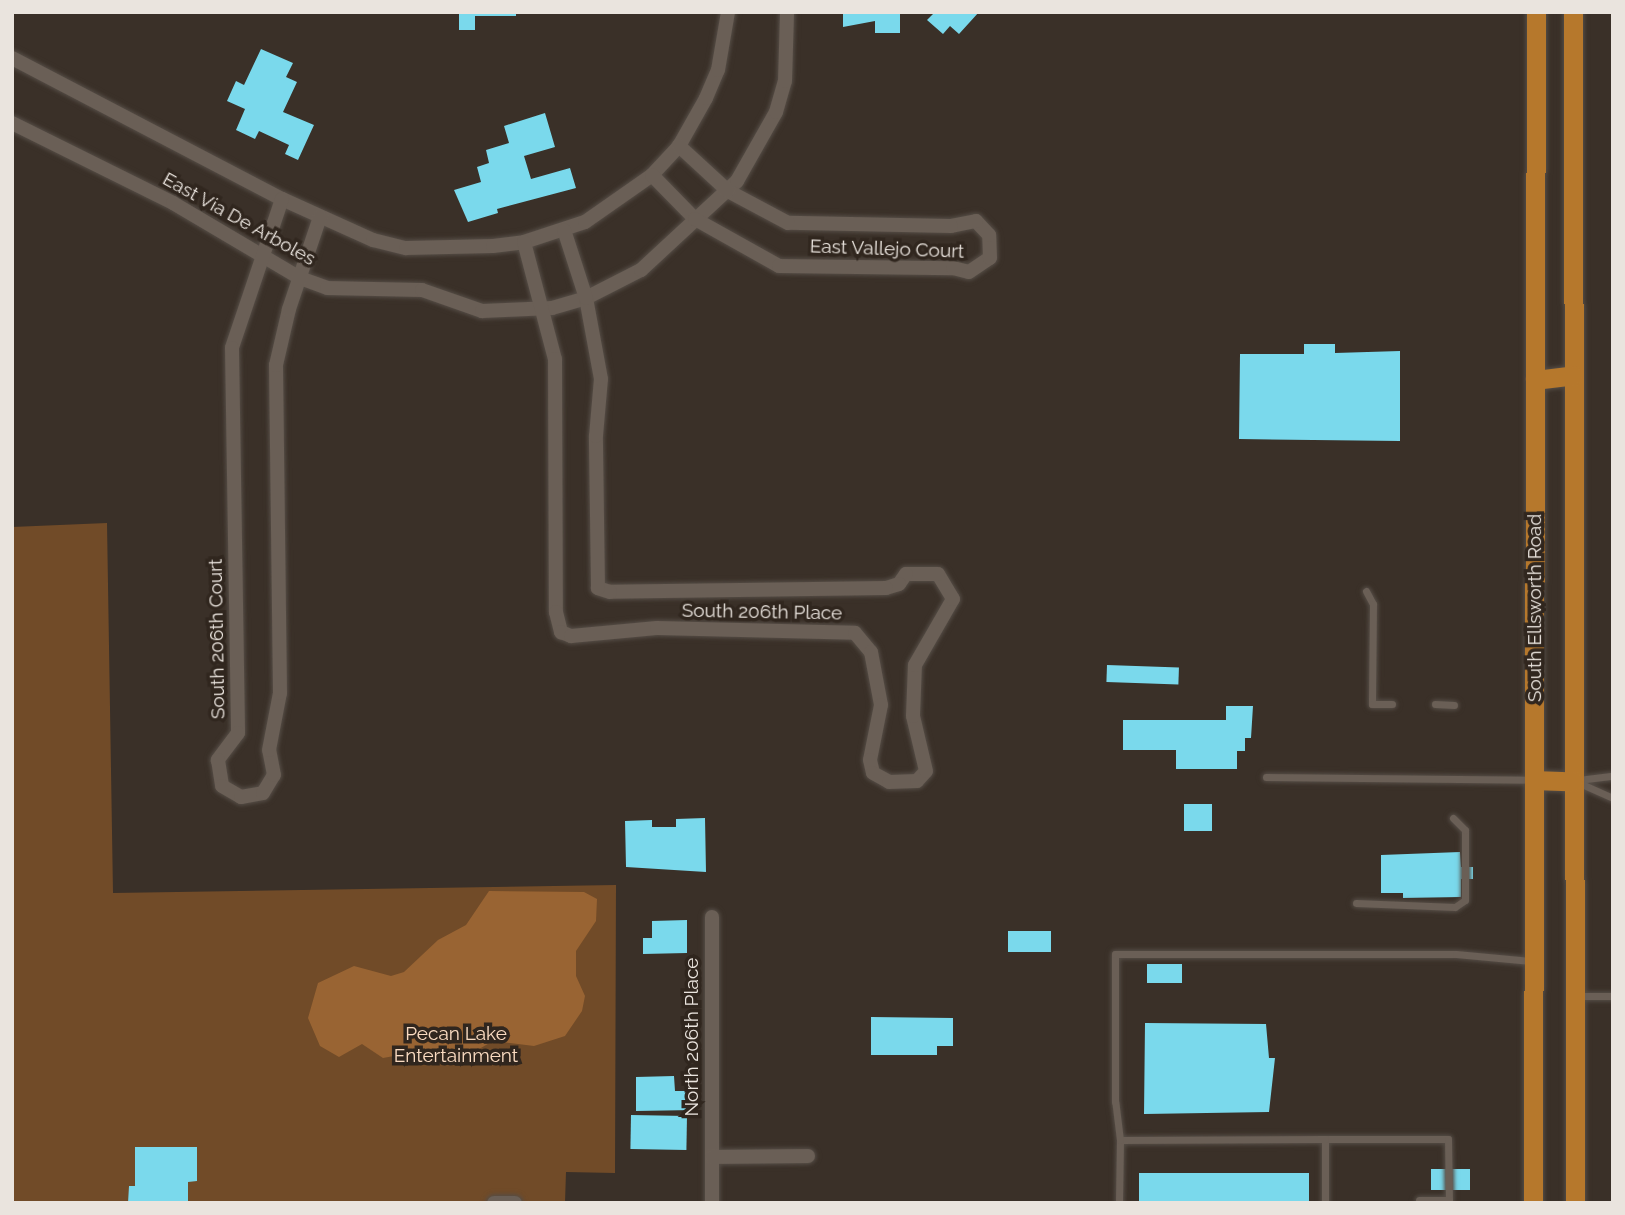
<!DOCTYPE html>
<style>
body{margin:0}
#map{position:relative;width:1625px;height:1215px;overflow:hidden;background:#3a3028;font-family:Raleway,sans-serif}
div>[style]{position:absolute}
.green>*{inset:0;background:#714b28}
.water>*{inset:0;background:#996433}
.building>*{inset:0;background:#7ad9ec;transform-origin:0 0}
.roads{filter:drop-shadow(0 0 2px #554d46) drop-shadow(0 0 2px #554d46)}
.service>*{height:7px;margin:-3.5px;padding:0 3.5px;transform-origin:3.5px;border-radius:3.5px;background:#6a5f56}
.minor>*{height:14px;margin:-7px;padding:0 7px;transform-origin:7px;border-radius:7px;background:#6a5f56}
.primary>*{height:19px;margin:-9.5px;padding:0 9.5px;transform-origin:9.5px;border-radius:9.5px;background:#b6782c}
span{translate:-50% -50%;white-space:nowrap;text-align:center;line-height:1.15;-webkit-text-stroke:7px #30261e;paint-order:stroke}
.street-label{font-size:19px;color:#eae4de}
.park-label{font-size:19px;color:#fadbc1}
.frame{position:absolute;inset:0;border:14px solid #eae4de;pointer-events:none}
</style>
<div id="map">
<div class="green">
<div style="clip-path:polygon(107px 523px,113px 893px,616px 885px,615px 1173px,566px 1172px,565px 1203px,12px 1203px,12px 527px)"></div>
</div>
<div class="water">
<div style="clip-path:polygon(489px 891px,584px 892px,597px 899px,596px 921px,576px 951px,576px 976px,585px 996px,582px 1011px,565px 1036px,534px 1046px,493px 1041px,453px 1064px,405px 1054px,383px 1058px,362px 1044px,339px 1057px,320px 1046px,308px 1018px,318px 983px,354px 966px,391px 976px,404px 972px,438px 940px,466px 925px)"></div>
</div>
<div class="building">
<div style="clip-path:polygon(459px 12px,516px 12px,516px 16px,475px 16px,475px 30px,459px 30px)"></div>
<div style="clip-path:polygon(843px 12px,900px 12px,900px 33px,875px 33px,875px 21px,843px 27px)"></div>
<div style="clip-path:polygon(935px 12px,979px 12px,959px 34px,950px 26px,943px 34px,927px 20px)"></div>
<div style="clip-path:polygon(261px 49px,293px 63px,286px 77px,297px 82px,283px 112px,314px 125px,298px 160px,285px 154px,289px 145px,259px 131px,255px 139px,236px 130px,245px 109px,227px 101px,236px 81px,244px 85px)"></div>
<div style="clip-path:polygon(545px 113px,555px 147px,524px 156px,531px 179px,570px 168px,576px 188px,497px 209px,498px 213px,468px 222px,454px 190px,481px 182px,477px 167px,489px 163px,486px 150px,509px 143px,504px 126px)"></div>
<div style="clip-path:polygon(1304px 344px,1335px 344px,1335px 353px,1400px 351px,1400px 441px,1239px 439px,1240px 354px,1304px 354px)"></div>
<div style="left:1107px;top:665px;width:72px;height:17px;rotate:2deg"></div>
<div style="clip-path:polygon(1226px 706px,1253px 706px,1251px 738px,1245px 738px,1245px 751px,1237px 751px,1237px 769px,1176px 769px,1176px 750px,1123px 750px,1123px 720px,1226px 720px)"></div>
<div style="left:1184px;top:804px;width:28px;height:27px"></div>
<div style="clip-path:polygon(705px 818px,706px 872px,626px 867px,625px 821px,652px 820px,652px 827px,676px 827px,676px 819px)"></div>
<div style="clip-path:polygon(1460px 852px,1461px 867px,1473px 867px,1473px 879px,1461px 879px,1461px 897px,1403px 898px,1403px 893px,1381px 893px,1381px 855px)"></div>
<div style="clip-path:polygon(687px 920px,687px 953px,643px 954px,643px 938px,652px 938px,652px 921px)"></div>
<div style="left:1051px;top:931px;width:21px;height:43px;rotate:90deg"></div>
<div style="left:1147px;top:964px;width:35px;height:19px"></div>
<div style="clip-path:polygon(871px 1017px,953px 1018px,953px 1046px,937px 1046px,937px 1055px,871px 1055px)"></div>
<div style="clip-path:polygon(1145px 1023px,1266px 1024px,1269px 1058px,1275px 1058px,1269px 1112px,1144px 1114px)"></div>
<div style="clip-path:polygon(674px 1076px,675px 1091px,694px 1091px,694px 1110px,636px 1111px,636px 1077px)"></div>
<div style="left:631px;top:1115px;width:56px;height:34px;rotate:1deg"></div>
<div style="clip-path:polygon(135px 1147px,197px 1147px,197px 1181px,188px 1182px,188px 1203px,128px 1203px,129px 1186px,135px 1186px)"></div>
<div style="left:1470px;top:1169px;width:21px;height:39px;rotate:90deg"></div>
<div style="left:1139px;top:1173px;width:170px;height:30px"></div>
</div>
<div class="roads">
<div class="service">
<div style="left:1366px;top:591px;width:15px;rotate:62deg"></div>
<div style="left:1373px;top:604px;width:100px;rotate:90.6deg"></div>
<div style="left:1372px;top:704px;width:20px"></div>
<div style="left:1435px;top:704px;width:19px;rotate:3deg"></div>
<div style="left:1266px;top:777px;width:265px;rotate:0.6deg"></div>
<div style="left:1578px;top:780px;width:35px;rotate:-7deg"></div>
<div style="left:1577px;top:782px;width:39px;rotate:24deg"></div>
<div style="left:1356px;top:903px;width:99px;rotate:2.3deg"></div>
<div style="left:1455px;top:907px;width:12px;rotate:-35deg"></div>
<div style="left:1465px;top:900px;width:70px;rotate:-90deg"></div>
<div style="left:1465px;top:830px;width:17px;rotate:-135deg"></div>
<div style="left:1578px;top:996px;width:35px"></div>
<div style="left:1325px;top:1139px;width:123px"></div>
<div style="left:1448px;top:1139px;width:61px;rotate:89.1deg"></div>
<div style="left:1449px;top:1200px;width:30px;rotate:180deg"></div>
<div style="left:1119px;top:1203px;width:63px;rotate:-89.1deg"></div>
<div style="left:1325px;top:1203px;width:64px;rotate:-90deg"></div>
<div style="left:1325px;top:1139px;width:205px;rotate:179.7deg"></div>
<div style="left:1120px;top:1140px;width:38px;rotate:-97deg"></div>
<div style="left:1115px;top:1102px;width:148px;rotate:-90deg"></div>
<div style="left:1115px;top:954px;width:341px"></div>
<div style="left:1456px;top:954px;width:75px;rotate:5.3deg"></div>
</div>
<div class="minor">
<div style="left:12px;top:58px;width:305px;rotate:27.6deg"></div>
<div style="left:282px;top:199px;width:100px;rotate:24.3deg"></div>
<div style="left:373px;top:240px;width:34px;rotate:14deg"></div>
<div style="left:406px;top:248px;width:87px;rotate:-1.3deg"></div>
<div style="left:493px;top:246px;width:31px;rotate:-7deg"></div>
<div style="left:524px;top:242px;width:64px;rotate:-18.2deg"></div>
<div style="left:585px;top:222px;width:82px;rotate:-35deg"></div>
<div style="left:652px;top:175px;width:40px;rotate:-47deg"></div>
<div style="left:679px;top:146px;width:55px;rotate:-60.6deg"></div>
<div style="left:706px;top:98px;width:30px;rotate:-67deg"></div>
<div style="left:718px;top:70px;width:59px;rotate:-80.2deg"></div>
<div style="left:12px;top:123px;width:180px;rotate:26.4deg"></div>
<div style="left:173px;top:203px;width:147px;rotate:30.6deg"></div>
<div style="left:300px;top:278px;width:29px;rotate:20deg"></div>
<div style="left:327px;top:288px;width:95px;rotate:1.2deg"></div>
<div style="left:422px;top:290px;width:64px;rotate:19.3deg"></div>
<div style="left:482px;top:311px;width:70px;rotate:-2.5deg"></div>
<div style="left:552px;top:308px;width:35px;rotate:-16deg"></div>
<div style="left:586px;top:298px;width:62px;rotate:-27deg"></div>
<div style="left:641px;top:270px;width:131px;rotate:-42.8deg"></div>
<div style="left:737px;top:181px;width:79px;rotate:-60.5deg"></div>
<div style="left:776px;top:112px;width:32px;rotate:-74deg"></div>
<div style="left:785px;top:81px;width:69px;rotate:-88.3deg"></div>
<div style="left:652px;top:175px;width:62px;rotate:45.7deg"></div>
<div style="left:695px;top:219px;width:96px;rotate:29.2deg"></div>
<div style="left:779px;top:266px;width:174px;rotate:0.7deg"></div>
<div style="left:953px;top:268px;width:16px;rotate:14deg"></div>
<div style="left:969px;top:272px;width:25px;rotate:-34deg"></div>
<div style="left:990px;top:258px;width:23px;rotate:-92deg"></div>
<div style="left:989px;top:235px;width:19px;rotate:-133deg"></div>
<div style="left:976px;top:221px;width:25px;rotate:169deg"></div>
<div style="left:951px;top:226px;width:163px;rotate:-178.9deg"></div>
<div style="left:788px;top:223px;width:68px;rotate:-151.9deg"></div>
<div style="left:728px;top:191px;width:67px;rotate:-137.4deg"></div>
<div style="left:282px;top:199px;width:157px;rotate:108.6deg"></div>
<div style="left:232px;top:348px;width:385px;rotate:89.1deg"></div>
<div style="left:238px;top:733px;width:34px;rotate:127deg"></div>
<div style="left:218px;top:760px;width:26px;rotate:81deg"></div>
<div style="left:222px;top:786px;width:22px;rotate:30deg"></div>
<div style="left:241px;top:797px;width:22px;rotate:-10deg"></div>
<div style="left:263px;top:793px;width:21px;rotate:-59deg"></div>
<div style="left:274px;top:775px;width:25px;rotate:-101deg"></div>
<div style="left:269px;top:750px;width:58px;rotate:-79.1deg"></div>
<div style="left:280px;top:693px;width:328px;rotate:-90.7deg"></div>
<div style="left:276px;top:365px;width:57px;rotate:-76.9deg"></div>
<div style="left:289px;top:309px;width:97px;rotate:-71.4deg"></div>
<div style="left:524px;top:242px;width:121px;rotate:75.2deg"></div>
<div style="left:555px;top:359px;width:253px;rotate:89.8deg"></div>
<div style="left:556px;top:612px;width:21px;rotate:76deg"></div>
<div style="left:561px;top:632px;width:11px;rotate:22deg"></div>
<div style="left:571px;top:636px;width:86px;rotate:-5.3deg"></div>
<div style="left:657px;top:628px;width:198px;rotate:1.4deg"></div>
<div style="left:855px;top:633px;width:25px;rotate:50deg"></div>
<div style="left:871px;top:652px;width:54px;rotate:79.3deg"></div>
<div style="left:881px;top:705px;width:56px;rotate:101.3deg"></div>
<div style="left:870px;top:760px;width:13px;rotate:77deg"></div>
<div style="left:873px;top:773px;width:18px;rotate:29deg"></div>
<div style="left:889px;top:782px;width:28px;rotate:-2deg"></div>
<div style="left:917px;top:781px;width:13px;rotate:-48deg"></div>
<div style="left:926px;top:771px;width:57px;rotate:-103.3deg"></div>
<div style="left:913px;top:716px;width:51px;rotate:-87.8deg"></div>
<div style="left:915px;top:665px;width:76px;rotate:-60.1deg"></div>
<div style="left:953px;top:599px;width:29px;rotate:-121deg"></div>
<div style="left:938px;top:574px;width:32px;rotate:180deg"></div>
<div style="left:906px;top:574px;width:12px;rotate:125deg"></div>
<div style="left:899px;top:584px;width:14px;rotate:163deg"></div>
<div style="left:886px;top:588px;width:276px;rotate:179.2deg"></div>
<div style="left:610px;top:592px;width:13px;rotate:-162deg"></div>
<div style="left:598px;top:588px;width:152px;rotate:-90.8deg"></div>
<div style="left:596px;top:436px;width:57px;rotate:-85deg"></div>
<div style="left:601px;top:379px;width:82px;rotate:-100.5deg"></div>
<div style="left:586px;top:298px;width:71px;rotate:-107.9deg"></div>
<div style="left:712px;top:917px;width:286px;rotate:90deg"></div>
<div style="left:712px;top:1157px;width:96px;rotate:-0.6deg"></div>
<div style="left:494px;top:1203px;width:21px"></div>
</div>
<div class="primary">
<div style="left:1573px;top:12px;width:1191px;rotate:89.9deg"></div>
<div style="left:1535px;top:380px;width:38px;rotate:-7deg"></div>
<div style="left:1535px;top:780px;width:38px;rotate:2deg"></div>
<div style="left:1533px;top:1203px;width:1191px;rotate:-89.86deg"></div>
</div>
</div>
<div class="street-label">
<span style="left:239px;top:219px;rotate:29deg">East Via De Arboles</span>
<span style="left:887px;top:249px;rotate:2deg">East Vallejo Court</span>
<span style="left:1535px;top:608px;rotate:-90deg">South Ellsworth Road</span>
<span style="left:762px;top:612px;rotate:1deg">South 206th Place</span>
<span style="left:217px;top:639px;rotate:-91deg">South 206th Court</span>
<span style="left:692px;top:1037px;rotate:-90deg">North 206th Place</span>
</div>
<div class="park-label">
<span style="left:456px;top:1045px">Pecan Lake<br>Entertainment</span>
</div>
<div class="frame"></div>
</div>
